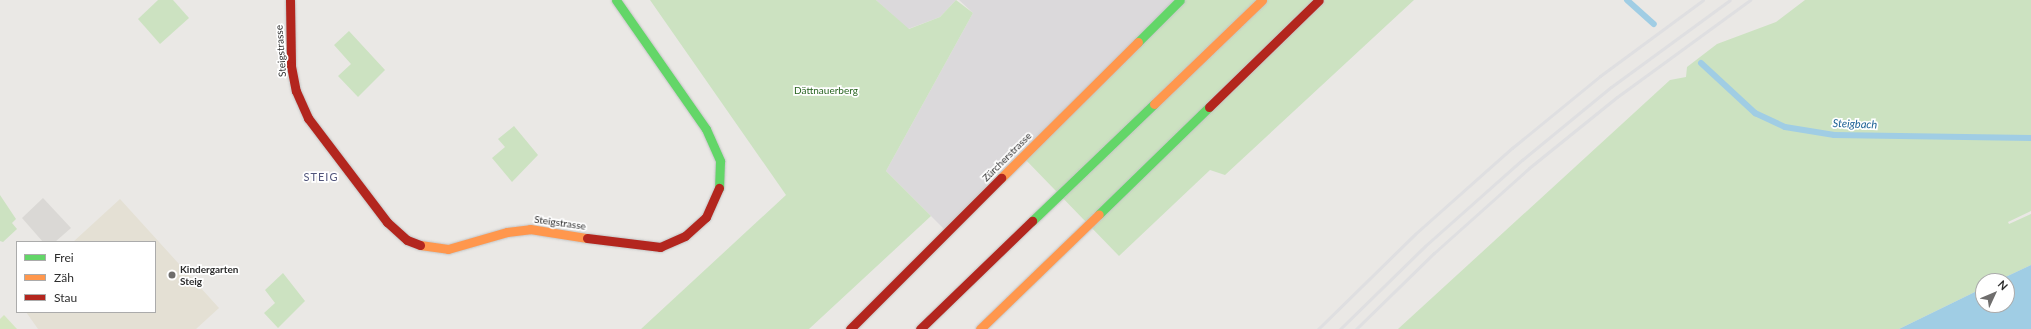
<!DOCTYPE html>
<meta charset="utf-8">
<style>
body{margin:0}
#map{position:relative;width:2031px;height:329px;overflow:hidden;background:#eae8e5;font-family:Lato,sans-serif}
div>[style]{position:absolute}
.industrial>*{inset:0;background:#dbd9db}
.education>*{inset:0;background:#e4e0d4}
.green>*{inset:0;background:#cce2c1}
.pitch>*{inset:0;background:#d4e6c0}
.plaza>*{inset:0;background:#dad8d5}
.water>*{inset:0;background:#a0cde4}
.stream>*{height:6px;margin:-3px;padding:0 3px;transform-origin:3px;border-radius:3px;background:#a0cde4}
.roads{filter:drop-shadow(0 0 1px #c4c4c4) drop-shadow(0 0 1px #c4c4c4)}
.fast>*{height:9px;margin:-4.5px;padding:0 4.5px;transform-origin:4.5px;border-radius:4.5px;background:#63d668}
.slow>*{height:9px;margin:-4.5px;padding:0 4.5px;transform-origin:4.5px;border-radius:4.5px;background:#ff974d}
.jam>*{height:9px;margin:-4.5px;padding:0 4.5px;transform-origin:4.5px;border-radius:4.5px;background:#b3261e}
.rail>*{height:3px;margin:-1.5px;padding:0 1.5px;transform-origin:1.5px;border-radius:1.5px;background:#dfdfe1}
.dots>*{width:11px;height:11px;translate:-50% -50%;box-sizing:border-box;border:2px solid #fff;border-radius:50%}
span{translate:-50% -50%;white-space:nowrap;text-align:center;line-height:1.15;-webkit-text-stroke:3.5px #fff;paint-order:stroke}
.street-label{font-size:10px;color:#2d2d2d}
.park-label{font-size:10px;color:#2a6522}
.poi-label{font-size:10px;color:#2d2d2d;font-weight:700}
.left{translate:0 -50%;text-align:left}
.water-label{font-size:11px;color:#1b6094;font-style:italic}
.neighbourhood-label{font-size:11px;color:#51557b;letter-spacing:1px}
.legend{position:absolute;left:16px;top:241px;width:140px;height:72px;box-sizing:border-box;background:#fff;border:1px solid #ababab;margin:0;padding:5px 7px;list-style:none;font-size:12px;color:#2d2d2d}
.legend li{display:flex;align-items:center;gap:8px;height:20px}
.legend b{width:20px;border:1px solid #ababab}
.north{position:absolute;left:1975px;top:273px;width:40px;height:40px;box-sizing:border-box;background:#fff;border:1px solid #ababab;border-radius:50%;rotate:46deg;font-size:11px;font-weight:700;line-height:16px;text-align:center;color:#2d2d2d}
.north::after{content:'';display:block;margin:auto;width:14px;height:18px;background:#6f6e6d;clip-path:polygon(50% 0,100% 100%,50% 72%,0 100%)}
</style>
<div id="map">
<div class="industrial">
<div style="clip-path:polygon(876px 0,956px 0,940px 17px,908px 29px)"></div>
<div style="clip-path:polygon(959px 0,1180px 0,947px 232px,886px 171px,973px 13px)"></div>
</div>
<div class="education">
<div style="clip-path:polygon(120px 199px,219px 308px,196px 329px,38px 329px,26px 312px,155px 312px,155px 242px,73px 242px)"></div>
</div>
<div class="green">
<div style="clip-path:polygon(158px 0,173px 0,189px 18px,160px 44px,138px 19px)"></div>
<div style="clip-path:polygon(650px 0,876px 0,909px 29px,940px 17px,956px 0,973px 13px,886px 171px,931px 216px,809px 329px,641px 329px,786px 195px)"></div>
<div style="clip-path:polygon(1180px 0,1414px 0,1225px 175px,1210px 170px,1119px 256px,1023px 157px)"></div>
<div style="clip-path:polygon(1805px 0,2031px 0,2031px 211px,2008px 222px,2009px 224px,2031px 214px,2031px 265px,1997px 281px,1983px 281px,1983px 288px,1899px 329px,1398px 329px,1670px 80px,1686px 77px,1687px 67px,1717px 44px,1776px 22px)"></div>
<div style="clip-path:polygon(349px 31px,385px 70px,358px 97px,338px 76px,351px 64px,334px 45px)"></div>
<div style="clip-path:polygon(514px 126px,538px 155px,512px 182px,492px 158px,505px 147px,498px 139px)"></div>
<div style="clip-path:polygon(0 195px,16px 219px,12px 223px,17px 229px,3px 242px,0 241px)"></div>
<div style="clip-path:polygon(283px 273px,305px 301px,278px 328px,264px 313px,275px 303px,265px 290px)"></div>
</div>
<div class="pitch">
<div style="clip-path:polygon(4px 315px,17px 329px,0 329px,0 319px)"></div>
</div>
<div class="plaza">
<div style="clip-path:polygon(43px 198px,71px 228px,55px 242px,43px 242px,22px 218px)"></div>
</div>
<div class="water">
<div style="clip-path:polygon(2031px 265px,2031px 329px,1899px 329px,1983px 288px,1983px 305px,2007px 305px,2007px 281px,1997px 281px)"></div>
</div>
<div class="stream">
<div style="left:1627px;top:0;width:36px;rotate:42deg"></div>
<div style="left:1701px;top:63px;width:74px;rotate:42.8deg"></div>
<div style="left:1755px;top:113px;width:33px;rotate:25deg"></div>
<div style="left:1785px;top:127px;width:50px;rotate:9.3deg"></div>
<div style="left:1834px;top:135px;width:197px;rotate:0.9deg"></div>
</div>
<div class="roads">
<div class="fast">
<div style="left:616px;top:0;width:157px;rotate:55.1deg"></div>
<div style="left:706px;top:129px;width:35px;rotate:66deg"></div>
<div style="left:720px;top:161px;width:27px;rotate:92deg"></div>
<div style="left:1138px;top:42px;width:59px;rotate:-45deg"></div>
<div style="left:1099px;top:214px;width:153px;rotate:-44.2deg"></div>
<div style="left:1032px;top:221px;width:169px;rotate:-43.8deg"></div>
</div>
<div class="slow">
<div style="left:1154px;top:104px;width:150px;rotate:-43.9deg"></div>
<div style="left:1001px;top:178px;width:193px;rotate:-44.8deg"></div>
<div style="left:420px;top:245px;width:28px;rotate:8deg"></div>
<div style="left:448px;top:249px;width:61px;rotate:-16.1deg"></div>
<div style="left:507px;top:232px;width:23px;rotate:-7deg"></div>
<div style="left:530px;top:229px;width:58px;rotate:9deg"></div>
<div style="left:980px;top:329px;width:165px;rotate:-44deg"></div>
</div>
<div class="jam">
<div style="left:290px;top:0;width:66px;rotate:89.1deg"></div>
<div style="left:291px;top:66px;width:25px;rotate:79deg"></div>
<div style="left:296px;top:91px;width:30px;rotate:66deg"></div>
<div style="left:308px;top:118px;width:131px;rotate:52.8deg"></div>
<div style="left:387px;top:222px;width:27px;rotate:42deg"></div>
<div style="left:407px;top:240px;width:14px;rotate:21deg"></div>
<div style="left:1209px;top:107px;width:153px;rotate:-44.2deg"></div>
<div style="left:587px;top:238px;width:74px;rotate:7deg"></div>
<div style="left:660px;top:247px;width:27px;rotate:-24deg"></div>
<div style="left:685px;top:236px;width:28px;rotate:-42deg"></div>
<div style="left:706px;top:217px;width:32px;rotate:-66deg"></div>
<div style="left:850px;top:329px;width:214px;rotate:-45deg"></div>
<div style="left:920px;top:329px;width:156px;rotate:-44deg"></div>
</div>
</div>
<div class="rail">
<div style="left:1318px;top:329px;width:136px;rotate:-44.4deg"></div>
<div style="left:1415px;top:234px;width:130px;rotate:-41.6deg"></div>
<div style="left:1512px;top:148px;width:114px;rotate:-39.3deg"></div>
<div style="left:1600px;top:76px;width:128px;rotate:-36.4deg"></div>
<div style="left:1340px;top:329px;width:119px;rotate:-44.3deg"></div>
<div style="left:1425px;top:246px;width:130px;rotate:-41.6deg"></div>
<div style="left:1522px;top:160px;width:115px;rotate:-39.4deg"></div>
<div style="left:1611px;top:87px;width:147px;rotate:-36.2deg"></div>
<div style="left:1356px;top:329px;width:109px;rotate:-44.3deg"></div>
<div style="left:1434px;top:253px;width:127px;rotate:-41.8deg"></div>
<div style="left:1529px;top:168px;width:113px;rotate:-38.9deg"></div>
<div style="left:1617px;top:97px;width:165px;rotate:-36.1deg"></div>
</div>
<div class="dots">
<div style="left:172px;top:275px;background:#6f6e6d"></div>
</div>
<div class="street-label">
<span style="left:281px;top:51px;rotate:-94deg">Steigstrasse</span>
<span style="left:1007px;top:157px;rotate:-45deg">Zürcherstrasse</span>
<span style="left:560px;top:223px;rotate:8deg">Steigstrasse</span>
</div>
<div class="park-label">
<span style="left:826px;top:91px">Dättnauerberg</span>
</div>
<div class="poi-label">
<span class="left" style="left:180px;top:275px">Kindergarten<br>Steig</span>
</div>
<div class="water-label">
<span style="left:1855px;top:124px;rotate:2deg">Steigbach</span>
</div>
<div class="neighbourhood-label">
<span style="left:321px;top:177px">STEIG</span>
</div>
<ul class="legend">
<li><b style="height:5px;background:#63d668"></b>Frei</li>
<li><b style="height:5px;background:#ff974d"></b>Zäh</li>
<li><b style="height:5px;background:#b3261e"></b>Stau</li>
</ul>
<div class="north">N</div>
</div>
